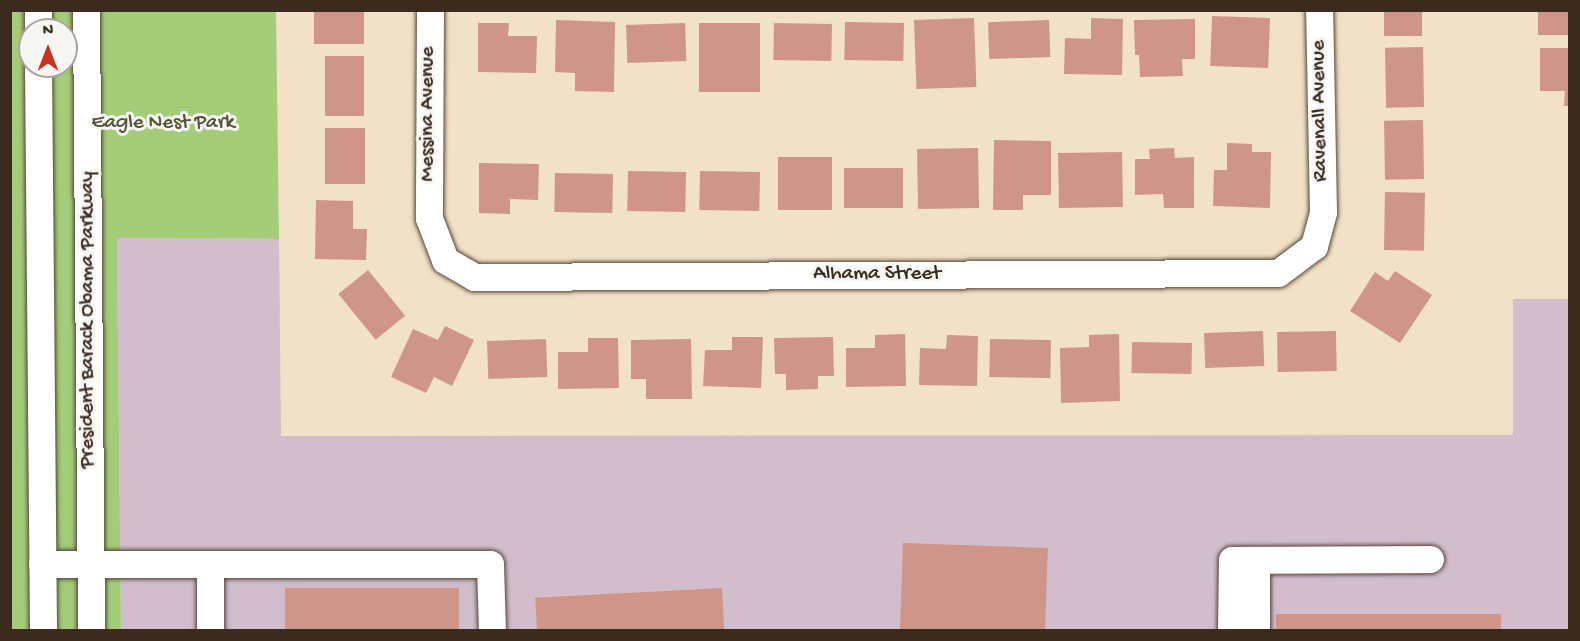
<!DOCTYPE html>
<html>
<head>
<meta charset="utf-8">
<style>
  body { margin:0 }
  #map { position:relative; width:1580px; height:641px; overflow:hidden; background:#f1e1c6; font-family:"Gochi Hand",sans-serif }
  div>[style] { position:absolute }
  .industrial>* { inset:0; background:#d1bdcc }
  .green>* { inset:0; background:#a3cd79 }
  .building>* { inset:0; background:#d09589; transform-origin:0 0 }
  .roads { filter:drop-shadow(0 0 2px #564537) drop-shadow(0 0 2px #564537) }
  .minor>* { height:27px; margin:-13.5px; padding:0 13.5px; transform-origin:13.5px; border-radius:13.5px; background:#fff }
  span { translate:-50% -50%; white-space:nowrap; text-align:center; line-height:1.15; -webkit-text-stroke:6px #f6f6f2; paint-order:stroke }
  .street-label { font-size:21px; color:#3b2a1e }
  .park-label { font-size:21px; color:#555335 }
  .frame { position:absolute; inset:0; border:12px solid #3b2a1e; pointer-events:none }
  .north { position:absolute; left:18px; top:18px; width:60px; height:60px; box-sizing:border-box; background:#f6f6f2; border:2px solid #aba49d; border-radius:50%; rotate:0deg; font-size:16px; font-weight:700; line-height:24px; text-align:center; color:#3b2a1e }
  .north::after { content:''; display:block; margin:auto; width:21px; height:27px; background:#c8321e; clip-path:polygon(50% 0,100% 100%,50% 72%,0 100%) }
</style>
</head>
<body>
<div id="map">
  <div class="industrial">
    <div style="clip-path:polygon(117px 237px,279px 239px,281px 436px,1513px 435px,1513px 299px,1569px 299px,1569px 630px,121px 630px)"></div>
  </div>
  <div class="green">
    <div style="clip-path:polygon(evenodd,10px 11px,276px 11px,279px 239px,117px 238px,121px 630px,11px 630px,10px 11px,30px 30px,66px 30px,66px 66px,30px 66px,30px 30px)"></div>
  </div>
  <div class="building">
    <div style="left:314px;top:10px;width:50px;height:34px"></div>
    <div style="left:1384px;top:10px;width:38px;height:26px"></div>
    <div style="left:1538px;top:10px;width:32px;height:25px"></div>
    <div style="left:1212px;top:16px;width:58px;height:50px;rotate:2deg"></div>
    <div style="left:974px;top:18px;width:69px;height:60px;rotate:88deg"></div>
    <div style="clip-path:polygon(1091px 18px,1123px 19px,1122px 75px,1064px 74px,1065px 38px,1091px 39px)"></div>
    <div style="clip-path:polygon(1195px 19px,1195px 59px,1182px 59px,1183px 76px,1140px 77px,1139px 55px,1135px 55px,1134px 20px)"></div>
    <div style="clip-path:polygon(556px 20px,615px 22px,614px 92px,575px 91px,575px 73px,555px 72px)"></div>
    <div style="left:1049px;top:20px;width:37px;height:61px;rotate:88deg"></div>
    <div style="left:845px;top:22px;width:59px;height:38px;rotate:1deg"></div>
    <div style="clip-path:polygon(478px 23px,509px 23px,508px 36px,537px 36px,536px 73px,478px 72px)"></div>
    <div style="left:685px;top:23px;width:38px;height:59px;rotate:88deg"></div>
    <div style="left:760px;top:23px;width:69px;height:61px;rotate:90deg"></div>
    <div style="left:774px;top:23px;width:58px;height:37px;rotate:1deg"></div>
    <div style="left:1423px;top:47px;width:60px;height:38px;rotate:89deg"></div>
    <div style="clip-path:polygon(1540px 48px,1570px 48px,1570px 106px,1564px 106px,1565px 91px,1540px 91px)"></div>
    <div style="left:325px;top:56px;width:39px;height:60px"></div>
    <div style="left:1423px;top:120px;width:59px;height:39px;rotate:89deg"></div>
    <div style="left:325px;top:128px;width:40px;height:56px"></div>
    <div style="clip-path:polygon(994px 140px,1051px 141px,1051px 195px,1023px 195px,1023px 210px,993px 210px)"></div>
    <div style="clip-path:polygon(1227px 143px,1252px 144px,1252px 152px,1271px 152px,1270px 208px,1213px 206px,1214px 170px,1227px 170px)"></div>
    <div style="left:978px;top:148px;width:60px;height:61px;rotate:89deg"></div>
    <div style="clip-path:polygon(1174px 148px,1175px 158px,1194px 157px,1194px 208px,1164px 208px,1163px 194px,1135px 195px,1135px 159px,1150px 159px,1149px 149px)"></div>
    <div style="left:1122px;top:152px;width:55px;height:64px;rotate:89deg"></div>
    <div style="left:778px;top:157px;width:54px;height:53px"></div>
    <div style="clip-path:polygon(479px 163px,539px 164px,538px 200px,510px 199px,510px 214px,479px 213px)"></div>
    <div style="left:903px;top:168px;width:40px;height:59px;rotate:90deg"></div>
    <div style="left:628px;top:171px;width:58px;height:40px;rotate:1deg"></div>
    <div style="left:700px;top:171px;width:60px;height:39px;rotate:1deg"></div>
    <div style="left:555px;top:173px;width:58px;height:39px;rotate:1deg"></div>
    <div style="left:1385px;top:192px;width:40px;height:58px;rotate:1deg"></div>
    <div style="clip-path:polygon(316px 200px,353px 201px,353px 229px,367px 229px,366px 260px,315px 259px)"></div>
    <div style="left:368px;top:270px;width:59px;height:38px;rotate:51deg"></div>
    <div style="clip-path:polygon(1395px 271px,1432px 295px,1400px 343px,1350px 311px,1375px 272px,1388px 281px)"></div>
    <div style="clip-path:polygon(445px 326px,474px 340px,452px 386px,434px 377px,426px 393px,391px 377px,413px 329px,438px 340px)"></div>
    <div style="left:1263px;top:331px;width:35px;height:59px;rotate:88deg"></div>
    <div style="left:1336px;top:331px;width:40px;height:59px;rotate:89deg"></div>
    <div style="clip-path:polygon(905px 334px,906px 386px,846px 387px,846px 348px,875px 348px,875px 335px)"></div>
    <div style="clip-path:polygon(1119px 334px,1120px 401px,1061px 403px,1060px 348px,1089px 347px,1089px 335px)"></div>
    <div style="clip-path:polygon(947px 335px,978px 336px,977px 386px,919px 385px,920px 348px,946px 349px)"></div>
    <div style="clip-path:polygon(732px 337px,763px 337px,761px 388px,703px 386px,705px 350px,732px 350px)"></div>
    <div style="clip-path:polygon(833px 337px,834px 376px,818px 376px,818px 389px,786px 390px,786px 374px,775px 374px,774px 338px)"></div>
    <div style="clip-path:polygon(588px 338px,618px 338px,619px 388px,558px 389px,558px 352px,588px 352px)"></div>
    <div style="left:546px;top:339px;width:38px;height:59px;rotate:88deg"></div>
    <div style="clip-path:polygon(691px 339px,692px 399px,646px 399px,646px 379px,631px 379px,631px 340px)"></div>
    <div style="left:990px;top:339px;width:61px;height:38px;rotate:1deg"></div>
    <div style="left:1132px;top:342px;width:60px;height:31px;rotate:1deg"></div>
    <div style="left:903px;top:543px;width:145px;height:87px;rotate:2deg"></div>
    <div style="left:285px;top:588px;width:174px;height:42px"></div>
    <div style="left:722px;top:588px;width:42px;height:187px;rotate:87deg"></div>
    <div style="left:1501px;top:614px;width:16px;height:225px;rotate:90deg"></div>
  </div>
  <div class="roads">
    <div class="minor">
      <div style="left:38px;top:10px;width:20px;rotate:90deg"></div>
      <div style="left:86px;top:10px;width:620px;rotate:89.54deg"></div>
      <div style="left:430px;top:10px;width:208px;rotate:90.3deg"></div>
      <div style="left:429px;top:218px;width:45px;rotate:69.1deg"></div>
      <div style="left:445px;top:260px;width:34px;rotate:30deg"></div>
      <div style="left:474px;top:277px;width:804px;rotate:-0.29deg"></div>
      <div style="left:1278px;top:273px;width:45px;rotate:-36.9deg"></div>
      <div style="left:1314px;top:246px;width:35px;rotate:-75deg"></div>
      <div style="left:1323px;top:212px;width:202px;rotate:-91.1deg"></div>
      <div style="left:38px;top:66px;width:564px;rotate:89.49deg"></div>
      <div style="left:1256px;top:560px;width:70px;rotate:90deg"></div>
      <div style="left:42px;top:564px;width:448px"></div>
      <div style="left:490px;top:564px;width:66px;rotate:88.3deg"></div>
      <div style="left:210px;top:564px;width:66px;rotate:90deg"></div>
      <div style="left:1231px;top:630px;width:70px;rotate:-89.2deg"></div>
      <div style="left:1232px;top:560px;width:198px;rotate:-0.3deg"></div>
    </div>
  </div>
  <div class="street-label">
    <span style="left:1321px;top:111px;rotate:-91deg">Ravenall Avenue</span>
    <span style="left:429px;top:114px;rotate:-90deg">Messina Avenue</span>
    <span style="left:877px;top:275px">Alhama Street</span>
    <span style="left:89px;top:320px;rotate:-90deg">President Barack Obama Parkway</span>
  </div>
  <div class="park-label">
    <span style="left:163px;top:124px">Eagle Nest Park</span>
  </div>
  <div class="frame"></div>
  <div class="north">N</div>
</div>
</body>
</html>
